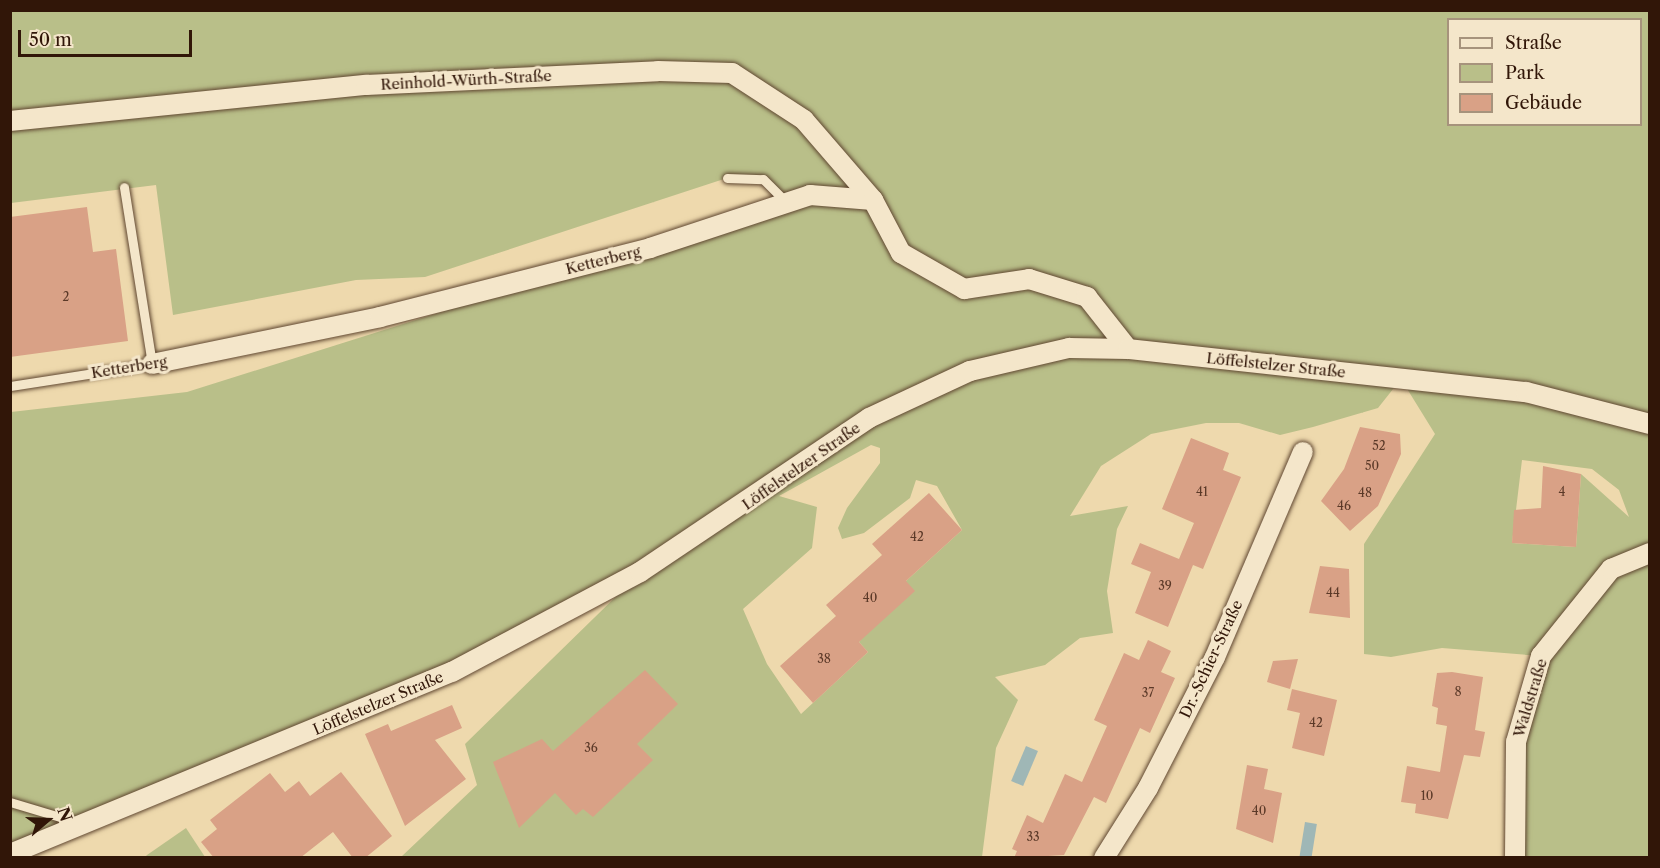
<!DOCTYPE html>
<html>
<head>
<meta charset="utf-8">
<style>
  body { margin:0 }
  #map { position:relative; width:1660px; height:868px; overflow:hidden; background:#eed9ad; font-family:"Libre Caslon Text",serif }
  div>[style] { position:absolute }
  .green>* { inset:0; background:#b9bf89 }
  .water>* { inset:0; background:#9fb7b6; transform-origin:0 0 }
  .building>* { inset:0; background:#d9a186 }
  .roads { filter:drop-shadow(0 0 2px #604731) drop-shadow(0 0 2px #604731) }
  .service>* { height:9px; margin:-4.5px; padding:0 4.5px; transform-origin:4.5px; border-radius:4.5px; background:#f4e6ca }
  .minor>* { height:20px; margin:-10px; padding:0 10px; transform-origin:10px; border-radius:10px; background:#f4e6ca }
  span { translate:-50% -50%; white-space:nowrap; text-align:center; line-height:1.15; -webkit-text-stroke:6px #f4e6ca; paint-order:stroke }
  .number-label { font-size:12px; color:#5b3928 }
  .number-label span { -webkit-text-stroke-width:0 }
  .street-label { font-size:15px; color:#311608 }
  .frame { position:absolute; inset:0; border:12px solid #311608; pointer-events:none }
  .legend { position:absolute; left:1447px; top:18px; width:195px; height:108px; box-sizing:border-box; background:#f4e6ca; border:2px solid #a6937c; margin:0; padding:8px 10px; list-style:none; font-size:18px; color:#311608 }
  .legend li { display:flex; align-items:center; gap:12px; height:30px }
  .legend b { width:30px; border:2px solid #a6937c }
  .north { position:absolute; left:18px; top:790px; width:60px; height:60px; -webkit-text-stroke:4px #f4e6ca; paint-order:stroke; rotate:71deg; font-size:16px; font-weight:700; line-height:24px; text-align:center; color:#311608 }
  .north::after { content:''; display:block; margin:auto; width:21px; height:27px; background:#311608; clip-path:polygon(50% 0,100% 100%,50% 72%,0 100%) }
  .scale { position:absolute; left:18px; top:30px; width:174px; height:27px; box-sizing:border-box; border:3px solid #311608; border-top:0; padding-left:8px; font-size:18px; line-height:21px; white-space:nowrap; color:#311608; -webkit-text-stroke:4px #f4e6ca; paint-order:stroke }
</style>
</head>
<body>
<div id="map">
  <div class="green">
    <div style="clip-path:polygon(evenodd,11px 11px,1649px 11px,1649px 857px,1515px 857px,1516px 742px,1540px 656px,1442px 648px,1391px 657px,1364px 654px,1364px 544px,1435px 434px,1401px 379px,1378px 408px,1313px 427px,1280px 435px,1239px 423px,1206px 423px,1151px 434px,1101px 466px,1070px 516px,1128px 506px,1117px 529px,1107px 591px,1113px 633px,1080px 638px,1045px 665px,995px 677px,1018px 700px,996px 748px,982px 857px,401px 857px,477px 785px,465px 744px,638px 575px,452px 672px,11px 854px,11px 412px,187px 392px,787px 203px,763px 179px,727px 178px,425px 277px,356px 280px,173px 315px,156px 185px,11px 203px,11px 11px,1448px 20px,1640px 20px,1640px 124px,1448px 124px,1448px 20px,11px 11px,871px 445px,880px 448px,880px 463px,847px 508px,838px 528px,842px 539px,864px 533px,910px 498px,916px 480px,937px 486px,962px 530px,906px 581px,859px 642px,868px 652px,801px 714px,767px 664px,743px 609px,812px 548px,817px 507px,779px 496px,871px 445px,11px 11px,1522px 460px,1592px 469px,1619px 490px,1629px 517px,1581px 474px,1576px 547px,1512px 543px,1522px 460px)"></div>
    <div style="clip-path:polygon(186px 828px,205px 857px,145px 857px,147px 855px)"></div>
  </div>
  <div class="water">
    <div style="left:1026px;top:746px;width:13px;height:38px;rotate:23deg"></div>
    <div style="left:1305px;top:822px;width:12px;height:35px;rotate:9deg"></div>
  </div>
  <div class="building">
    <div style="clip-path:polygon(87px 207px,93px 252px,116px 249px,128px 341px,10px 357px,10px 217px)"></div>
    <div style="clip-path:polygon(1360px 427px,1400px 434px,1401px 454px,1378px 506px,1350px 531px,1321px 501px,1344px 469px)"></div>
    <div style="clip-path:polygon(1191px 438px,1229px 453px,1223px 470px,1241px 477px,1203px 569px,1193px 565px,1168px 627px,1135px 613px,1151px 572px,1131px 564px,1140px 543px,1179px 559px,1194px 523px,1162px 509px)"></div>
    <div style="clip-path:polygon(1543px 466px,1581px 474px,1576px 547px,1512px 543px,1514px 510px,1541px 508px)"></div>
    <div style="clip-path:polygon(929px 493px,962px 530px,906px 581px,915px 591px,859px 642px,868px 652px,813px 703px,780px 666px,836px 616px,826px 605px,882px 555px,872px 544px)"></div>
    <div style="clip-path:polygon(1320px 566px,1349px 569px,1350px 618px,1309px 613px)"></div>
    <div style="clip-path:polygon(1148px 640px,1171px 651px,1161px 672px,1175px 678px,1150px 733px,1140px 728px,1106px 803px,1094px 797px,1064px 855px,1014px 858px,1017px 851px,1012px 849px,1027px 815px,1043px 823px,1065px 774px,1082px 782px,1107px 726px,1094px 720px,1124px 653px,1139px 660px)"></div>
    <div style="clip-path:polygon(1298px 659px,1290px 689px,1267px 682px,1273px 661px)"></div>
    <div style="clip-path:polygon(645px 670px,678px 704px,637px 744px,653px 760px,593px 817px,583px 809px,576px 815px,555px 793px,519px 828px,493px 762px,542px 739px,553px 751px)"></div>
    <div style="clip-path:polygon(1452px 672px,1483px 677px,1475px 730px,1485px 732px,1480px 757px,1464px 755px,1448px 819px,1415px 813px,1416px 804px,1401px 802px,1407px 766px,1440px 772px,1447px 726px,1436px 724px,1438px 708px,1432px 706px,1437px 673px)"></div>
    <div style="clip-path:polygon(1292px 689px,1337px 700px,1324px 756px,1292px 748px,1300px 713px,1287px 710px)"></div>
    <div style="clip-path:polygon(452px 705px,462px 728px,435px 740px,466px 779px,405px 826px,365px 734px,388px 724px,391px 731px)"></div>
    <div style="clip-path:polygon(1247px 765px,1268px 769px,1264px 789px,1282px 793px,1273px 843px,1236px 829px)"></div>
    <div style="clip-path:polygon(341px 772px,392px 836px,365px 858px,353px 858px,333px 832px,300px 858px,214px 858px,201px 842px,217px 829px,210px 820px,270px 773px,285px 792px,299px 781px,310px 796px)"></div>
  </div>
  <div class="roads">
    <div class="service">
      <div style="left:727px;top:178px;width:36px;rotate:2deg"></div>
      <div style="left:763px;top:179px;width:34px;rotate:45deg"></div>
      <div style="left:10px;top:386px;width:144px;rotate:-8.8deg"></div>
      <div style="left:152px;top:364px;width:179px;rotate:-99deg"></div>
      <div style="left:10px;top:802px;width:73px;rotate:16.7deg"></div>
    </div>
    <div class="minor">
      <div style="left:10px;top:121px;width:358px;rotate:-5.8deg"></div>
      <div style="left:366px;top:85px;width:292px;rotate:-2.7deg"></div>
      <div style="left:658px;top:71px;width:74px;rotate:1.5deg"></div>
      <div style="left:732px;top:73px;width:86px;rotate:33.1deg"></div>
      <div style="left:804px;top:120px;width:106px;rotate:49.2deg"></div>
      <div style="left:152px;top:364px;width:233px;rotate:-11.6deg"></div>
      <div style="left:380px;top:317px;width:279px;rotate:-14.3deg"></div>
      <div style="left:650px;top:248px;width:169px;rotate:-18.3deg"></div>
      <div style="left:810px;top:195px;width:63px;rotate:4.5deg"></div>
      <div style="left:873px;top:200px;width:60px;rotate:62.2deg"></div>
      <div style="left:901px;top:253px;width:73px;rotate:29.7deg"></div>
      <div style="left:964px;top:289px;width:66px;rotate:-8.7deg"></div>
      <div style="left:1029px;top:279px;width:61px;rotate:17.2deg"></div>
      <div style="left:1087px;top:297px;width:66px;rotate:51.7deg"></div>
      <div style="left:10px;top:854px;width:478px;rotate:-22.4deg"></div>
      <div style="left:452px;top:672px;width:213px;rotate:-28deg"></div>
      <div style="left:640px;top:572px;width:276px;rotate:-33.9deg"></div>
      <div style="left:869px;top:418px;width:111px;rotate:-25deg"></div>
      <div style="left:970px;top:371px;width:102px;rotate:-13.1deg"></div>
      <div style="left:1069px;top:348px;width:59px;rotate:1deg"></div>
      <div style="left:1128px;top:349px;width:400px;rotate:6.2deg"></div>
      <div style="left:1526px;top:392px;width:128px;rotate:14.5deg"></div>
      <div style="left:1104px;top:858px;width:83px;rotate:-57.8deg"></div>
      <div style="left:1148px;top:788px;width:147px;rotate:-62.9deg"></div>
      <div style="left:1215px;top:657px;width:223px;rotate:-66.8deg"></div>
      <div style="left:1515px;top:858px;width:116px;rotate:-89.5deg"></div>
      <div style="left:1516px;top:742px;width:90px;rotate:-73.8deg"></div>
      <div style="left:1541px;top:656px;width:112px;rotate:-51.2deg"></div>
      <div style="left:1611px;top:569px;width:42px;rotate:-22.3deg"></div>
    </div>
  </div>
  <div class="number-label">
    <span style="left:66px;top:297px">2</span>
    <span style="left:1379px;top:446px">52</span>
    <span style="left:1372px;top:466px">50</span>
    <span style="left:1202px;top:492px">41</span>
    <span style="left:1562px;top:492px">4</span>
    <span style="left:1365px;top:493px">48</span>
    <span style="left:1344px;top:506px">46</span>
    <span style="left:917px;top:537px">42</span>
    <span style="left:1165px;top:586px">39</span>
    <span style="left:1333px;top:593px">44</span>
    <span style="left:870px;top:598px">40</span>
    <span style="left:824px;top:659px">38</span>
    <span style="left:1458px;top:692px">8</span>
    <span style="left:1148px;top:693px">37</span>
    <span style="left:1316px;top:723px">42</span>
    <span style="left:591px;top:748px">36</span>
    <span style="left:1427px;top:796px">10</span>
    <span style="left:1259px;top:811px">40</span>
    <span style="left:1033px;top:837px">33</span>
  </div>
  <div class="street-label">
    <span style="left:466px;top:80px;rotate:-3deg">Reinhold-Würth-Straße</span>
    <span style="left:603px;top:260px;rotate:-14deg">Ketterberg</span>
    <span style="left:1276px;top:365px;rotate:6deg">Löffelstelzer Straße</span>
    <span style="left:129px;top:367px;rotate:-9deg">Ketterberg</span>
    <span style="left:801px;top:466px;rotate:-35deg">Löffelstelzer Straße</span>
    <span style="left:1211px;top:659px;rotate:-65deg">Dr.-Schier-Straße</span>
    <span style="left:1530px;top:698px;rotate:-73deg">Waldstraße</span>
    <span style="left:378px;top:703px;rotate:-23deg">Löffelstelzer Straße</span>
  </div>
  <div class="frame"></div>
  <ul class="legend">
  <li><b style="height:8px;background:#f4e6ca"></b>Straße</li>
  <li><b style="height:16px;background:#b9bf89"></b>Park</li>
  <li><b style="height:16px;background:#d9a186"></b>Gebäude</li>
  </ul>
  <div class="north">N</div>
  <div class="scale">50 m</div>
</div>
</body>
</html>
